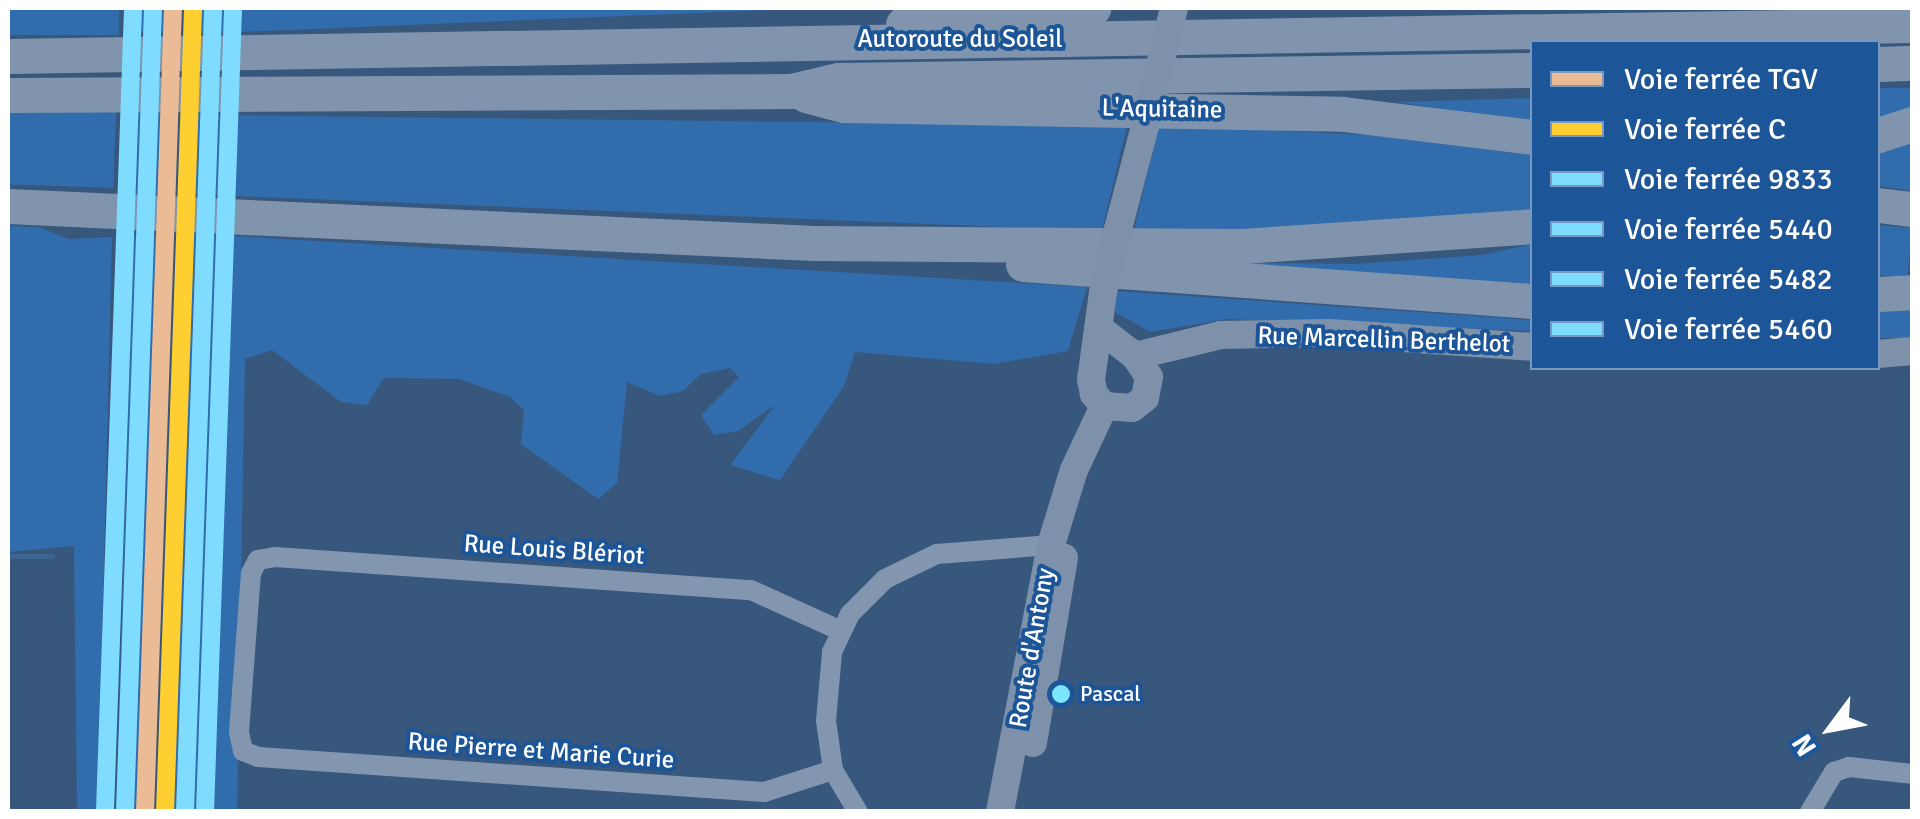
<!DOCTYPE html>
<html>
<head>
<meta charset="utf-8">
<style>
  body { margin:0 }
  #map { position:relative; width:1920px; height:819px; overflow:hidden; background:#38577c; font-family:Signika,sans-serif }
  div>[style] { position:absolute }
  .green>* { inset:0; background:#316cad; transform-origin:0 0 }
  .round { border-radius:50% }
  .stream>* { height:5px; margin:-2.5px; padding:0 2.5px; transform-origin:2.5px; border-radius:2.5px; background:#3e6695 }
  .street>* { height:20px; margin:-10px; padding:0 10px; transform-origin:10px; border-radius:10px; background:#8297af }
  .secondary>* { height:28px; margin:-14px; padding:0 14px; transform-origin:14px; border-radius:14px; background:#7d92aa }
  .highway>* { height:35px; margin:-17.5px; padding:0 17.5px; transform-origin:17.5px; border-radius:17.5px; background:#8095ad }
  .secondary-bridge>* { height:28px; margin:-14px; padding:0 14px; transform-origin:14px; border-radius:14px; background:#7d92aa }
  .rail-1>* { height:18px; margin:-9px; padding:0 9px; transform-origin:9px; border-radius:9px; background:#eabb95 }
  .rail-2>* { height:18px; margin:-9px; padding:0 9px; transform-origin:9px; border-radius:9px; background:#ffce30 }
  .rail-3>* { height:18px; margin:-9px; padding:0 9px; transform-origin:9px; border-radius:9px; background:#80dcff }
  .rail-4>* { height:18px; margin:-9px; padding:0 9px; transform-origin:9px; border-radius:9px; background:#80dcff }
  .rail-5>* { height:18px; margin:-9px; padding:0 9px; transform-origin:9px; border-radius:9px; background:#80dcff }
  .rail-6>* { height:18px; margin:-9px; padding:0 9px; transform-origin:9px; border-radius:9px; background:#80dcff }
  .dots>* { width:28px; height:28px; translate:-50% -50%; box-sizing:border-box; border:5px solid #1c5598; border-radius:50% }
  span { translate:-50% -50%; white-space:nowrap; text-align:center; line-height:1.15; -webkit-text-stroke:8px #1c5598; paint-order:stroke }
  .bus-label { font-size:22px; color:#fff }
  .left { translate:0 -50%; text-align:left }
  .street-label { font-size:25px; color:#fff }
  .frame { position:absolute; inset:0; border:10px solid #fff; pointer-events:none }
  .legend { position:absolute; left:1530px; top:40px; width:350px; height:330px; box-sizing:border-box; background:#1c5598; border:2px solid #7799c1; margin:0; padding:12px 18px; list-style:none; font-size:30px; color:#fff }
  .legend li { display:flex; align-items:center; gap:20px; height:50px }
  .legend b { width:50px; border:2px solid #7799c1 }
  .north { position:absolute; left:1780px; top:679px; width:100px; height:100px; -webkit-text-stroke:8px #1c5598; paint-order:stroke; rotate:238deg; font-size:28px; font-weight:700; line-height:40px; text-align:center; color:#fff }
  .north::after { content:''; display:block; margin:auto; width:35px; height:45px; background:#fff; clip-path:polygon(50% 0,100% 100%,50% 72%,0 100%) }
</style>
</head>
<body>
<div id="map">
  <div class="green">
    <div class="round" style="left:137px;top:6px;width:30px;height:30px"></div>
    <div style="left:8px;top:8px;width:111px;height:27px"></div>
    <div style="clip-path:polygon(192px 8px,816px 8px,192px 34px)"></div>
    <div style="clip-path:polygon(1878px 88px,1912px 88px,1912px 108px,1878px 119px)"></div>
    <div style="clip-path:polygon(1532px 98px,1532px 122px,1396px 102px)"></div>
    <div style="left:116px;top:111px;width:77px;height:108px;rotate:92deg"></div>
    <div style="left:136px;top:112px;width:26px;height:82px"></div>
    <div style="clip-path:polygon(189px 112px,222px 115px,1127px 126px,1102px 231px,186px 194px)"></div>
    <div style="clip-path:polygon(1159px 125px,1371px 135px,1532px 155px,1532px 211px,1333px 231px,1134px 230px)"></div>
    <div style="clip-path:polygon(1912px 140px,1912px 191px,1878px 186px,1878px 151px)"></div>
    <div style="left:1878px;top:225px;width:34px;height:50px;rotate:5deg"></div>
    <div style="clip-path:polygon(8px 226px,38px 227px,69px 239px,112px 237px,98px 811px,77px 811px,74px 546px,8px 552px)"></div>
    <div style="clip-path:polygon(185px 233px,1087px 287px,1068px 351px,994px 364px,855px 352px,844px 386px,780px 480px,730px 465px,775px 405px,738px 431px,714px 435px,701px 415px,739px 377px,730px 368px,701px 374px,683px 391px,660px 396px,627px 382px,617px 483px,598px 499px,521px 444px,524px 410px,510px 397px,459px 379px,384px 378px,367px 405px,341px 402px,272px 350px,245px 359px,237px 811px,165px 812px)"></div>
    <div style="clip-path:polygon(158px 235px,137px 811px,116px 811px,133px 236px)"></div>
    <div style="clip-path:polygon(1532px 244px,1532px 284px,1185px 262px,1355px 264px,1482px 255px)"></div>
    <div style="clip-path:polygon(1117px 291px,1532px 320px,1532px 331px,1228px 319px,1150px 332px,1115px 312px)"></div>
    <div style="left:1912px;top:311px;width:27px;height:34px;rotate:90deg"></div>
  </div>
  <div class="stream">
    <div style="left:8px;top:556px;width:44px"></div>
  </div>
  <div class="street">
    <div style="left:833px;top:770px;width:72px;rotate:162.3deg"></div>
    <div style="left:764px;top:792px;width:507px;rotate:-176.04deg"></div>
    <div style="left:258px;top:757px;width:16px;rotate:-158deg"></div>
    <div style="left:243px;top:751px;width:19px;rotate:-102deg"></div>
    <div style="left:239px;top:732px;width:159px;rotate:-85.7deg"></div>
    <div style="left:251px;top:573px;width:15px;rotate:-62deg"></div>
    <div style="left:258px;top:560px;width:17px;rotate:-10deg"></div>
    <div style="left:275px;top:557px;width:477px;rotate:4deg"></div>
    <div style="left:751px;top:590px;width:97px;rotate:24.4deg"></div>
    <div style="left:858px;top:812px;width:49px;rotate:-120.8deg"></div>
    <div style="left:833px;top:770px;width:49px;rotate:-98.1deg"></div>
    <div style="left:826px;top:721px;width:69px;rotate:-85deg"></div>
    <div style="left:832px;top:652px;width:42px;rotate:-64.7deg"></div>
    <div style="left:850px;top:614px;width:49px;rotate:-45deg"></div>
    <div style="left:885px;top:579px;width:58px;rotate:-25.7deg"></div>
    <div style="left:937px;top:554px;width:114px;rotate:-4.5deg"></div>
    <div style="left:1810px;top:812px;width:47px;rotate:-59deg"></div>
    <div style="left:1834px;top:772px;width:16px;rotate:-18deg"></div>
    <div style="left:1849px;top:767px;width:63px;rotate:6.3deg"></div>
  </div>
  <div class="secondary">
    <div style="left:1118px;top:229px;width:106px;rotate:-75.3deg"></div>
    <div style="left:1100px;top:329px;width:44px;rotate:37.6deg"></div>
    <div style="left:1135px;top:356px;width:25px;rotate:56deg"></div>
    <div style="left:1149px;top:377px;width:21px;rotate:101deg"></div>
    <div style="left:1145px;top:398px;width:16px;rotate:142deg"></div>
    <div style="left:1132px;top:408px;width:28px;rotate:-176deg"></div>
    <div style="left:1104px;top:406px;width:16px;rotate:-130deg"></div>
    <div style="left:1094px;top:394px;width:14px;rotate:-102deg"></div>
    <div style="left:1091px;top:380px;width:89px;rotate:-82.2deg"></div>
    <div style="left:1878px;top:354px;width:34px;rotate:-5deg"></div>
    <div style="left:1135px;top:356px;width:89px;rotate:-13.7deg"></div>
    <div style="left:1221px;top:335px;width:108px;rotate:-1.1deg"></div>
    <div style="left:1329px;top:333px;width:203px;rotate:3.9deg"></div>
    <div style="left:1033px;top:743px;width:188px;rotate:-80.5deg"></div>
    <div style="left:1000px;top:812px;width:272px;rotate:-79.2deg"></div>
    <div style="left:1051px;top:545px;width:78px;rotate:-73deg"></div>
    <div style="left:1074px;top:470px;width:71px;rotate:-64.9deg"></div>
  </div>
  <div class="highway">
    <div style="left:903px;top:24px;width:191px;rotate:-4.8deg"></div>
    <div style="left:8px;top:56px;width:1904px;rotate:-0.93deg"></div>
    <div style="left:1878px;top:64px;width:34px;rotate:-2deg"></div>
    <div style="left:8px;top:95px;width:783px;rotate:-0.29deg"></div>
    <div style="left:791px;top:91px;width:48px;rotate:-13.2deg"></div>
    <div style="left:838px;top:80px;width:694px;rotate:-0.83deg"></div>
    <div style="left:806px;top:95px;width:39px;rotate:15deg"></div>
    <div style="left:844px;top:105px;width:499px;rotate:1deg"></div>
    <div style="left:1343px;top:114px;width:190px;rotate:6.9deg"></div>
    <div style="left:1878px;top:135px;width:36px;rotate:-18deg"></div>
    <div style="left:1878px;top:205px;width:34px;rotate:7deg"></div>
    <div style="left:8px;top:206px;width:807px;rotate:2.63deg"></div>
    <div style="left:814px;top:243px;width:428px;rotate:0.4deg"></div>
    <div style="left:1242px;top:246px;width:291px;rotate:-3.9deg"></div>
    <div style="left:1023px;top:264px;width:510px;rotate:4.16deg"></div>
    <div style="left:1878px;top:294px;width:34px;rotate:-3deg"></div>
  </div>
  <div class="secondary-bridge">
    <div style="left:1145px;top:126px;width:122px;rotate:-76.2deg"></div>
    <div style="left:1103px;top:292px;width:65px;rotate:-76.6deg"></div>
  </div>
  <div class="rail-1">
    <div style="left:145px;top:812px;width:804px;rotate:-88.01deg"></div>
  </div>
  <div class="rail-2">
    <div style="left:165px;top:812px;width:803px;rotate:-88deg"></div>
  </div>
  <div class="rail-3">
    <div style="left:125px;top:811px;width:803px;rotate:-88deg"></div>
  </div>
  <div class="rail-4">
    <div style="left:185px;top:812px;width:803px;rotate:-88deg"></div>
  </div>
  <div class="rail-5">
    <div style="left:105px;top:811px;width:803px;rotate:-88deg"></div>
  </div>
  <div class="rail-6">
    <div style="left:205px;top:812px;width:802px;rotate:-88deg"></div>
  </div>
  <div class="dots">
    <div style="left:1061px;top:694px;background:#7ae5fd"></div>
  </div>
  <div class="bus-label">
    <span class="left" style="left:1080px;top:694px">Pascal</span>
  </div>
  <div class="street-label">
    <span style="left:960px;top:39px">Autoroute du Soleil</span>
    <span style="left:1162px;top:109px;rotate:1deg">L'Aquitaine</span>
    <span style="left:1384px;top:340px;rotate:2deg">Rue Marcellin Berthelot</span>
    <span style="left:554px;top:550px;rotate:4deg">Rue Louis Blériot</span>
    <span style="left:1032px;top:648px;rotate:-80deg">Route d'Antony</span>
    <span style="left:541px;top:751px;rotate:4deg">Rue Pierre et Marie Curie</span>
  </div>
  <div class="frame"></div>
  <ul class="legend">
  <li><b style="height:12px;background:#eabb95"></b>Voie ferrée TGV</li>
  <li><b style="height:12px;background:#ffce30"></b>Voie ferrée C</li>
  <li><b style="height:12px;background:#80dcff"></b>Voie ferrée 9833</li>
  <li><b style="height:12px;background:#80dcff"></b>Voie ferrée 5440</li>
  <li><b style="height:12px;background:#80dcff"></b>Voie ferrée 5482</li>
  <li><b style="height:12px;background:#80dcff"></b>Voie ferrée 5460</li>
  </ul>
  <div class="north">N</div>
</div>
</body>
</html>
